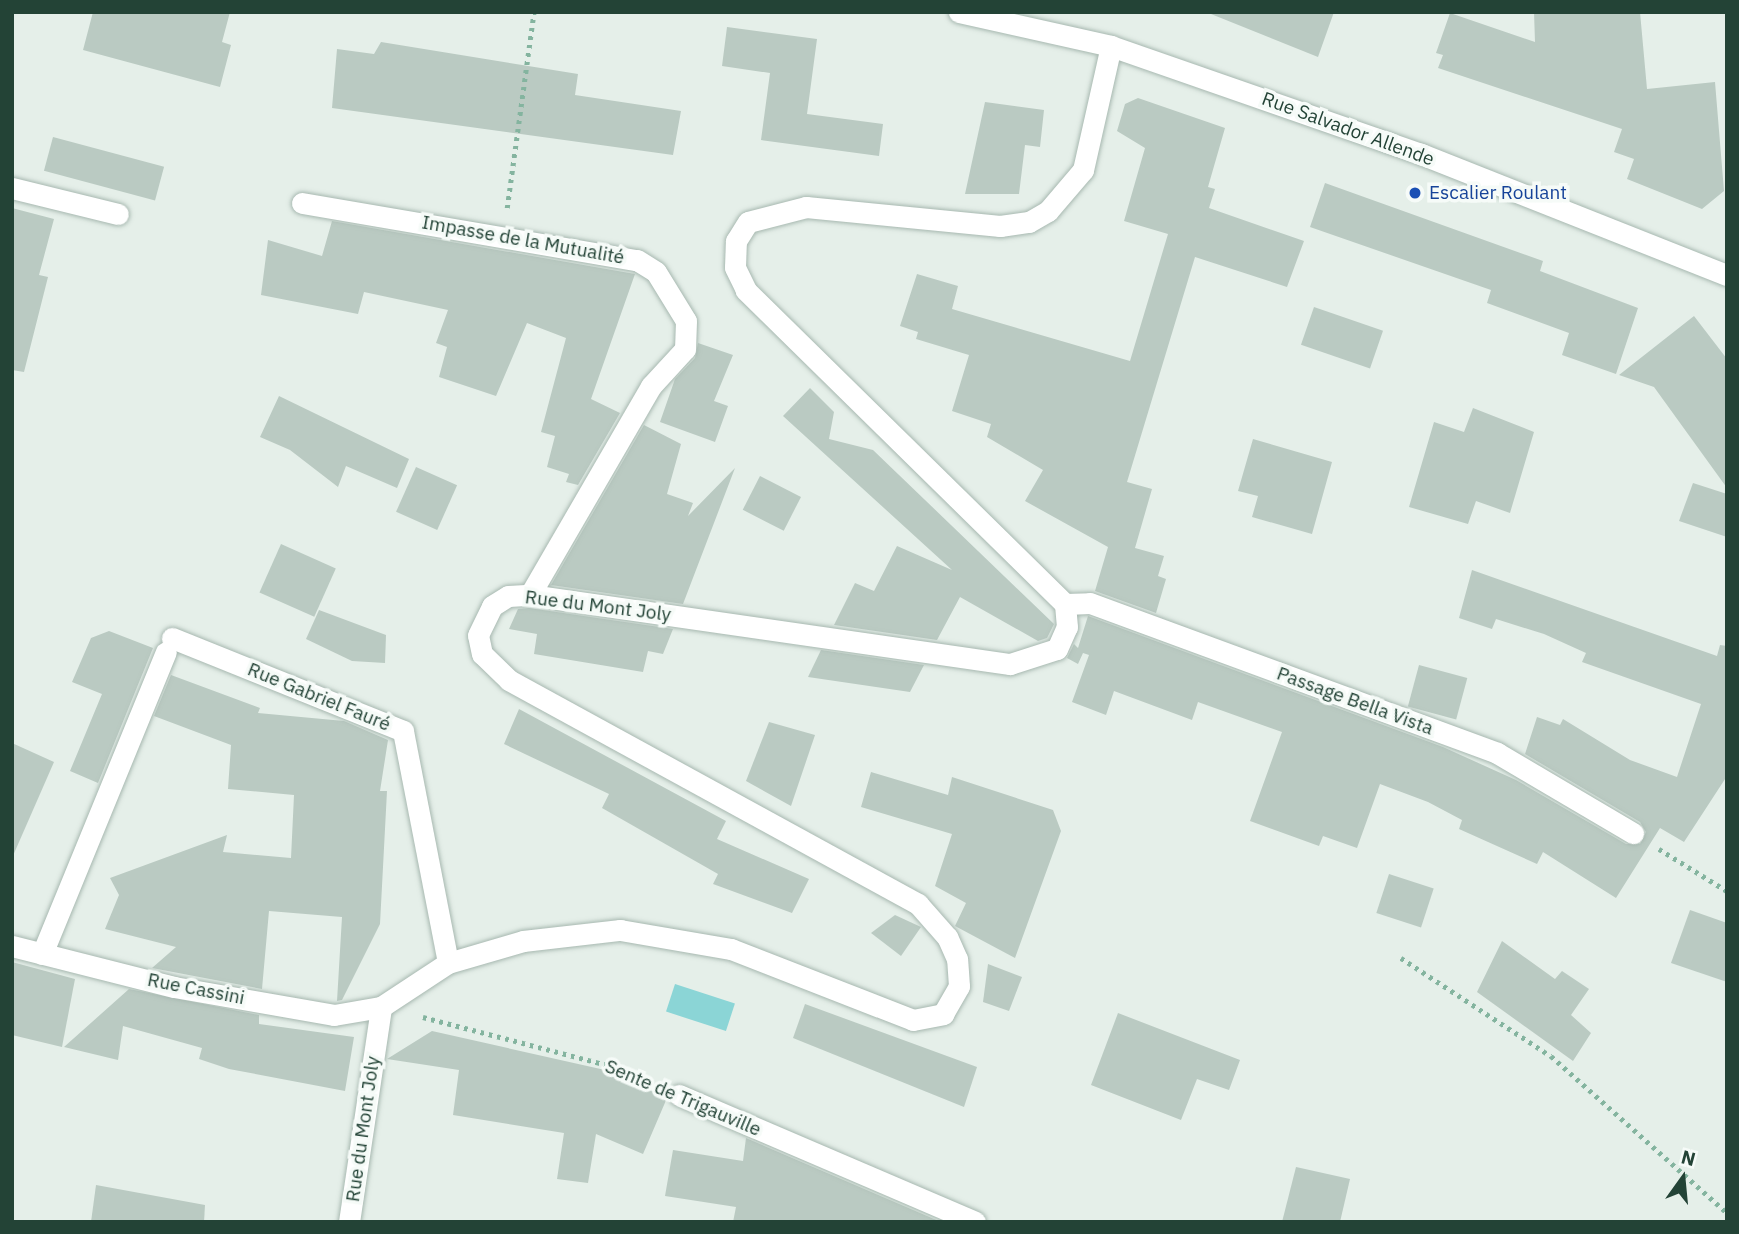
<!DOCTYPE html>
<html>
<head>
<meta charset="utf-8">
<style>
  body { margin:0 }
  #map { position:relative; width:1739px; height:1234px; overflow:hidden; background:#e5efe9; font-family:"IBM Plex Sans",sans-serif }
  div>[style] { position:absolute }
  .water>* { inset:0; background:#8bd5d6; transform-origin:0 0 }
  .building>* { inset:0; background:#bacac2; transform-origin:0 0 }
  .path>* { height:4.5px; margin-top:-2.25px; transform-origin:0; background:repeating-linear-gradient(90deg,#84b49f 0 3.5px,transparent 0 8.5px) }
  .roads { filter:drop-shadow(0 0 2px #a7b8b0) drop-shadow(0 0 2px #a7b8b0) }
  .minor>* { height:21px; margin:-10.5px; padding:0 10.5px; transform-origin:10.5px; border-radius:10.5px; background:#fff }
  .dots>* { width:19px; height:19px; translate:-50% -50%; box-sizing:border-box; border:4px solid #f6fbf8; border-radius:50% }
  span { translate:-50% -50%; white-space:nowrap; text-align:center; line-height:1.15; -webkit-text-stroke:7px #f6fbf8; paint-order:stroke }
  .street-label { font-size:19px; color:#234336 }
  .transit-label { font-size:19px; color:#164399 }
  .left { translate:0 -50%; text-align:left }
  .frame { position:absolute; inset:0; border:14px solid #234336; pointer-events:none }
  .north { position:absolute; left:1648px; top:1143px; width:70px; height:70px; -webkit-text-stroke:5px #f6fbf8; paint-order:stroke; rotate:15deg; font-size:19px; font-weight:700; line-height:28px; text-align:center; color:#234336 }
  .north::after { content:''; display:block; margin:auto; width:24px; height:32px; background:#234336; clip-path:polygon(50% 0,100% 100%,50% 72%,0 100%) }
</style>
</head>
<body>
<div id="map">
  <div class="water">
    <div style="left:675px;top:984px;width:63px;height:29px;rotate:18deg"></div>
  </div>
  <div class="building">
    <div style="clip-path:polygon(93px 12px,230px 12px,222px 42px,231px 45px,220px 87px,83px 50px)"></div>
    <div style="clip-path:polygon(1206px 12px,1334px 12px,1318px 57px)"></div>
    <div style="clip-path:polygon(1534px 12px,1640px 12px,1647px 89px,1715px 82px,1724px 191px,1702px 209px,1627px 179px,1634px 159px,1614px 152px,1622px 129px,1438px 68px,1443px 55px,1436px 53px,1450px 13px,1535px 42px)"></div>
    <div style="clip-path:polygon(727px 27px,817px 39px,807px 114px,883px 124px,879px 156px,761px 140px,770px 73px,722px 66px)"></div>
    <div style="clip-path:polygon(381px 42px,578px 74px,575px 95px,681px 111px,673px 155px,332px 108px,337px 49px,374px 54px)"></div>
    <div style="clip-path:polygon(1138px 98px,1225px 128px,1208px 187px,1215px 189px,1209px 208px,1304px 241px,1287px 287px,1195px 257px,1127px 482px,1152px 489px,1135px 548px,1164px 556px,1158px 576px,1166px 579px,1156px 613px,1095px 591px,1108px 547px,1025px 501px,1043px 470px,987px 437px,991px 424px,952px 411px,969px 355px,916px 339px,918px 332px,900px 326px,917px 274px,958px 286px,952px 309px,1130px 361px,1168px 234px,1124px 221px,1145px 148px,1117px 131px,1125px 104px)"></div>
    <div style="clip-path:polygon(985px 102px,1044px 110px,1040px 147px,1025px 145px,1019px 194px,965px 194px)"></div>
    <div style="left:53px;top:137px;width:115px;height:35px;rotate:15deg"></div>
    <div style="clip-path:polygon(1325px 183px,1543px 261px,1540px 271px,1638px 308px,1616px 374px,1562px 355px,1569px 333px,1487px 303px,1491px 290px,1310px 227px)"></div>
    <div style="clip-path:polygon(12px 208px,54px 219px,39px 275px,48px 277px,24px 372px,12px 370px)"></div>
    <div style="clip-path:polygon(332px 221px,635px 274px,591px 399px,620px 413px,578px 485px,566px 482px,569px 474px,547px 467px,555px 436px,541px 432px,566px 338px,527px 323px,496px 396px,439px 377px,447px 347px,436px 343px,448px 310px,364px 292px,358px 314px,261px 295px,268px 240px,322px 256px)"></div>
    <div style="left:1314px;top:307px;width:73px;height:40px;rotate:19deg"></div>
    <div style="clip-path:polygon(1694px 316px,1727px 359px,1727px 488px,1654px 387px,1619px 375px)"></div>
    <div style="clip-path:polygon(698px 343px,733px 355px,714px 401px,728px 406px,715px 442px,660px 422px,675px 379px,695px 358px)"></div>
    <div style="clip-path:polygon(810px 388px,834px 412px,829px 439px,873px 450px,1054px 624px,1047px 638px,1038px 641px,960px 597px,937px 640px,834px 625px,855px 583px,874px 591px,897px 546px,952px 570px,783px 416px)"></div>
    <div style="clip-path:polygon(279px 396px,409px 459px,397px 488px,346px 466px,338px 487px,290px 450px,260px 437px)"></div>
    <div style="clip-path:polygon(1473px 408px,1534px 432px,1510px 513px,1476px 501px,1468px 524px,1409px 507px,1434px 422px,1464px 432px)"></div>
    <div style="clip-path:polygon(644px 425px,681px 444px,667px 494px,693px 503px,688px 516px,735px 468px,683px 604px,551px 585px)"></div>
    <div style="clip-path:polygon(1253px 439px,1332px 462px,1312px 534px,1252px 517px,1258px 496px,1238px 491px)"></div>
    <div style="left:416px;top:467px;width:45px;height:49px;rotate:24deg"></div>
    <div style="left:760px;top:476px;width:46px;height:38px;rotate:27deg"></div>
    <div style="clip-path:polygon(1693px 483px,1727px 494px,1727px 537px,1679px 521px)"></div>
    <div style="left:281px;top:544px;width:60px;height:53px;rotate:24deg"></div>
    <div style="clip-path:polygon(1472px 570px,1717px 656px,1720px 645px,1727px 646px,1727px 776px,1684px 842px,1660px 828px,1616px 898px,1543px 852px,1537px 864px,1459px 829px,1462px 820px,1428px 802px,1380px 784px,1357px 848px,1323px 836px,1319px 846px,1250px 821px,1282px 732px,1198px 702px,1192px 720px,1114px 691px,1106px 715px,1072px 702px,1089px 655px,1083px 653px,1078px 664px,1067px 658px,1074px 644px,1078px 648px,1088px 616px,1443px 747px,1516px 780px,1626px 844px,1640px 844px,1646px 832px,1640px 822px,1525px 754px,1537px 717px,1560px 725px,1563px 719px,1630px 760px,1677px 777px,1701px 704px,1582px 662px,1586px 653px,1544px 634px,1496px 619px,1492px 629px,1459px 618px)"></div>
    <div style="clip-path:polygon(529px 608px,673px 629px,663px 654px,648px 651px,643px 672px,534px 654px,537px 634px,509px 629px,518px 609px)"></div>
    <div style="clip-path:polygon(319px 610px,386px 635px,385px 663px,352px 661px,306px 639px)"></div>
    <div style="clip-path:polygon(109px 631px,153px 648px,98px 783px,70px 771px,102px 694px,72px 682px,91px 638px)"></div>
    <div style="clip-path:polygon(821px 650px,924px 665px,910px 692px,808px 677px)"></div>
    <div style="left:1419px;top:665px;width:50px;height:43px;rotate:15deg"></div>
    <div style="clip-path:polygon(171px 675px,260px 708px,258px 713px,344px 721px,388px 740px,380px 791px,387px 791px,380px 924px,342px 1000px,337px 1001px,342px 917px,269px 911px,262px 989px,152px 968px,176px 947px,105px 929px,119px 895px,110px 878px,227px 835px,223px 852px,291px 858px,294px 795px,228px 789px,231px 745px,154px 716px)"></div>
    <div style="clip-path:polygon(519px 709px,726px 821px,717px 839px,809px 879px,792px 913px,713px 884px,718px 874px,602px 808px,609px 794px,504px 744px)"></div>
    <div style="clip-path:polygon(769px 722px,815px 735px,791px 806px,746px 781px)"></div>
    <div style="clip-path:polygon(12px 743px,54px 762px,12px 858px)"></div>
    <div style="clip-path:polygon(871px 772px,948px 795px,952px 777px,1053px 810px,1061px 831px,1015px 958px,955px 926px,966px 903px,935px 886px,952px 834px,861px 807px)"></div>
    <div style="left:1389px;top:874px;width:47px;height:41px;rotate:18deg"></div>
    <div style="clip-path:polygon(1690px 910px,1727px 923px,1727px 982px,1671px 963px)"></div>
    <div style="clip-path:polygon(895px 915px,921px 927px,901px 956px,871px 933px)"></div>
    <div style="clip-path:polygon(1502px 941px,1555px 979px,1562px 971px,1589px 989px,1571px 1015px,1591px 1033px,1573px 1061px,1477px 992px)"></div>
    <div style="clip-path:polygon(12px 962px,75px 979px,62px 1047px,12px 1035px)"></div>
    <div style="clip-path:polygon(988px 964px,1022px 977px,1009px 1011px,983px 1002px)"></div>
    <div style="clip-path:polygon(129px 989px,259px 1015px,259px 1024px,354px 1037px,345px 1091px,229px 1069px,199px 1059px,202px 1048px,123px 1026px,118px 1060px,64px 1047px)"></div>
    <div style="clip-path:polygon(805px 1004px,977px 1067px,964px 1107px,793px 1038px)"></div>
    <div style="clip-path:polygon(1118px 1013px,1240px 1060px,1229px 1090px,1197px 1079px,1181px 1120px,1091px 1085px)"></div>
    <div style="clip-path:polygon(432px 1031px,605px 1070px,667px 1098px,643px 1154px,596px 1134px,588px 1183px,557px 1179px,564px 1133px,453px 1115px,459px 1070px,387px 1059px)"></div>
    <div style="clip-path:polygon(746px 1138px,941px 1222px,733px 1222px,736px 1207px,665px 1196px,673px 1150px,743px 1161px)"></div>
    <div style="clip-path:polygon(1296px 1167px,1350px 1179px,1340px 1222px,1282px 1222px)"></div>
    <div style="clip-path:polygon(96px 1185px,205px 1205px,204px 1222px,91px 1222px)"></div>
  </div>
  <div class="path">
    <div style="left:507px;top:208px;width:198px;rotate:-82.2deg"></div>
    <div style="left:1659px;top:849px;width:80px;rotate:31.7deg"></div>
    <div style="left:1401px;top:958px;width:179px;rotate:33.2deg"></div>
    <div style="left:1551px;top:1056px;width:236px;rotate:41.7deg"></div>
    <div style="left:423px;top:1017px;width:190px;rotate:14.6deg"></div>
    <div style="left:607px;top:1065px;width:49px;rotate:22.9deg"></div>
  </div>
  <div class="roads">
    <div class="minor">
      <div style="left:959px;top:12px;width:156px;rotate:12.6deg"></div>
      <div style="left:1111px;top:46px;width:328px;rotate:19.2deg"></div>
      <div style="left:1421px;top:154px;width:329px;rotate:21.6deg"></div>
      <div style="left:12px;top:188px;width:109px;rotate:13.8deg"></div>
      <div style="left:302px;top:203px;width:340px;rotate:9.7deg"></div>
      <div style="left:637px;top:260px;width:22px;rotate:32deg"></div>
      <div style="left:656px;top:272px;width:57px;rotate:58.5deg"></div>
      <div style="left:686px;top:321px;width:28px;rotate:92deg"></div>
      <div style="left:685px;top:349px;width:50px;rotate:132.6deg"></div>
      <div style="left:651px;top:386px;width:241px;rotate:120.1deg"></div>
      <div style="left:1065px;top:604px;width:25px;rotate:-2deg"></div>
      <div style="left:1090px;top:603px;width:434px;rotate:20.2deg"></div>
      <div style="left:1497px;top:753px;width:158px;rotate:30.5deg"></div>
      <div style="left:172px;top:638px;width:249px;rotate:21.9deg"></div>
      <div style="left:403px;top:731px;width:236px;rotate:79deg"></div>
      <div style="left:12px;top:946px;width:167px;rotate:14.2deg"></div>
      <div style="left:174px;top:987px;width:162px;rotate:9.9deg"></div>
      <div style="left:334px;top:1015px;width:48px;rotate:-9.7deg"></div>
      <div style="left:42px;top:954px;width:326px;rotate:-67.7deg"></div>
      <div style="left:679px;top:1095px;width:322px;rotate:23.2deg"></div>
      <div style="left:349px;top:1222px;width:217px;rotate:-81.5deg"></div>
      <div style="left:381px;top:1007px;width:80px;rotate:-33.3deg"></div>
      <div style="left:448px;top:963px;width:78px;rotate:-16.3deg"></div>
      <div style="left:523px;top:941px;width:98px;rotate:-6.5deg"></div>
      <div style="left:620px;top:930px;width:113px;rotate:9.7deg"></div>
      <div style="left:731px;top:949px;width:195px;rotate:21.3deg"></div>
      <div style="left:913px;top:1020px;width:31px;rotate:-11deg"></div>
      <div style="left:943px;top:1014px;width:32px;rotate:-60deg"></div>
      <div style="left:959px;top:986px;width:27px;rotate:-94deg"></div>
      <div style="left:957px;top:959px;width:24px;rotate:-114deg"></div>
      <div style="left:947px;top:937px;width:44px;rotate:-131.3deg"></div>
      <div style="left:918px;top:904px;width:466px;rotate:-151.3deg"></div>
      <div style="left:509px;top:680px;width:37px;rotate:-136deg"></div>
      <div style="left:482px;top:654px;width:19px;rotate:-102deg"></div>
      <div style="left:478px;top:635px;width:32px;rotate:-64deg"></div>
      <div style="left:492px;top:606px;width:19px;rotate:-32deg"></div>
      <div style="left:508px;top:596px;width:22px;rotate:-3deg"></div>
      <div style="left:530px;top:595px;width:485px;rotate:8.2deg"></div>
      <div style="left:1010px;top:664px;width:49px;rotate:-17.7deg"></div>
      <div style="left:1057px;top:649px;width:24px;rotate:-66deg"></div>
      <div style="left:1067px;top:627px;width:23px;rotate:-95deg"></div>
      <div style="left:1065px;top:604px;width:448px;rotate:-135.5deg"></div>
      <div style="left:746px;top:290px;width:25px;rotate:-116deg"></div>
      <div style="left:735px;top:267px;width:26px;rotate:-88deg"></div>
      <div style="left:736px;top:241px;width:22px;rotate:-58deg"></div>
      <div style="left:748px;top:222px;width:60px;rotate:-14.5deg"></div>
      <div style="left:806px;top:207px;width:195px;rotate:5.6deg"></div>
      <div style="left:1000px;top:226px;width:29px;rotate:-8deg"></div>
      <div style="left:1029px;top:222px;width:22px;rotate:-30deg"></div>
      <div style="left:1048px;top:211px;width:54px;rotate:-49.5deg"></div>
      <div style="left:1083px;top:170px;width:127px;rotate:-77.3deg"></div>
    </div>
  </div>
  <div class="dots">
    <div style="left:1415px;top:193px;background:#1a4fb4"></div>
  </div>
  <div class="street-label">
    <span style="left:1348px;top:129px;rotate:20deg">Rue Salvador Allende</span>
    <span style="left:523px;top:240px;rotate:10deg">Impasse de la Mutualité</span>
    <span style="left:598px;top:606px;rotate:7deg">Rue du Mont Joly</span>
    <span style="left:319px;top:697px;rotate:22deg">Rue Gabriel Fauré</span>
    <span style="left:1355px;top:701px;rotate:20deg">Passage Bella Vista</span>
    <span style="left:196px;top:989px;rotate:11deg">Rue Cassini</span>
    <span style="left:683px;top:1098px;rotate:23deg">Sente de Trigauville</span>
    <span style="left:363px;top:1129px;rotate:-82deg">Rue du Mont Joly</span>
  </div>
  <div class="transit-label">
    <span class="left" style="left:1429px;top:193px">Escalier Roulant</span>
  </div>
  <div class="frame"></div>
  <div class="north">N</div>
</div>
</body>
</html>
